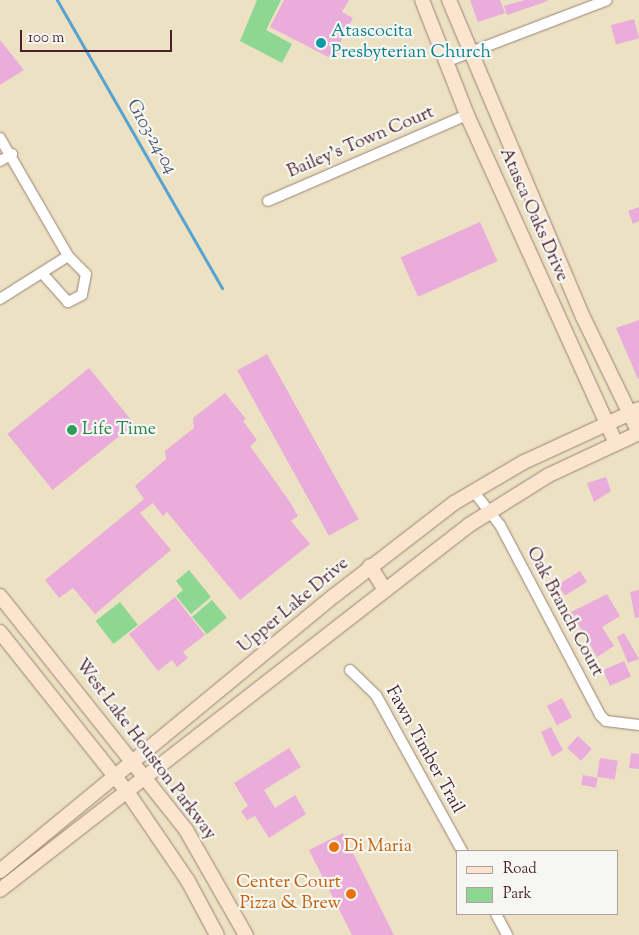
<!DOCTYPE html>
<html>
<head>
<meta charset="utf-8">
<style>
  body { margin:0 }
  #map { position:relative; width:639px; height:935px; overflow:hidden; background:#ece2c3; font-family:"Sorts Mill Goudy",serif }
  div>[style] { position:absolute }
  .green>* { inset:0; background:#8ed793; transform-origin:0 0 }
  .stream>* { height:3px; margin:-1.5px; padding:0 1.5px; transform-origin:1.5px; border-radius:1.5px; background:#56a3cf }
  .building>* { inset:0; background:#eaacda; transform-origin:0 0 }
  .roads { filter:drop-shadow(0 0 1px #9b8077) drop-shadow(0 0 1px #9b8077) }
  .street>* { height:10px; margin:-5px; padding:0 5px; transform-origin:5px; border-radius:5px; background:#fff }
  .secondary>* { height:14px; margin:-7px; padding:0 7px; transform-origin:7px; border-radius:7px; background:#fbe5cf }
  .dots>* { width:14px; height:14px; translate:-50% -50%; box-sizing:border-box; border:2px solid #f6f6f2; border-radius:50% }
  span { translate:-50% -50%; white-space:nowrap; text-align:center; line-height:1.15; -webkit-text-stroke:4.5px #f6f6f2; paint-order:stroke }
  .culture-label { font-size:18px; color:#0d838f }
  .left { translate:0 -50%; text-align:left }
  .street-label { font-size:18px; color:#4a1f2b }
  .leisure-label { font-size:18px; color:#27864d }
  .food-label { font-size:18px; color:#c56008 }
  .right { translate:-100% -50%; text-align:right }
  .water-label { font-size:19px; color:#4f546d; font-style:italic }
  .legend { position:absolute; left:456px; top:850px; width:162px; height:65px; box-sizing:border-box; background:#f6f6f2; border:1px solid #b1a0a2; margin:0; padding:6px 9px; list-style:none; font-size:15px; color:#4a1f2b }
  .legend li { display:flex; align-items:center; gap:10px; height:25px }
  .legend b { width:25px; border:1px solid #b1a0a2 }
  .scale { position:absolute; left:20px; top:30px; width:152px; height:22px; box-sizing:border-box; border:2px solid #4a1f2b; border-top:0; padding-left:6px; font-size:15px; line-height:18px; white-space:nowrap; color:#4a1f2b; -webkit-text-stroke:4px #f6f6f2; paint-order:stroke }
</style>
</head>
<body>
<div id="map">
  <div class="green">
    <div style="clip-path:polygon(257px 0,281px 0,266px 30px,292px 44px,282px 63px,240px 41px)"></div>
    <div style="clip-path:polygon(189px 570px,211px 597px,191px 614px,176px 596px,183px 590px,176px 581px)"></div>
    <div style="left:212px;top:600px;width:23px;height:26px;rotate:50deg"></div>
    <div style="left:120px;top:602px;width:29px;height:31px;rotate:52deg"></div>
  </div>
  <div class="stream">
    <div style="left:57px;top:0;width:332px;rotate:60.2deg"></div>
  </div>
  <div class="building">
    <div style="clip-path:polygon(284px 0,349px 0,342px 12px,353px 18px,332px 59px,270px 27px)"></div>
    <div style="clip-path:polygon(470px 0,500px 0,505px 13px,478px 22px)"></div>
    <div style="clip-path:polygon(525px 0,548px 0,548px 1px,507px 15px,504px 6px)"></div>
    <div style="left:634px;top:19px;width:20px;height:24px;rotate:75deg"></div>
    <div style="clip-path:polygon(0 40px,24px 70px,0 85px)"></div>
    <div style="clip-path:polygon(639px 207px,639px 221px,633px 224px,628px 211px)"></div>
    <div style="left:480px;top:222px;width:43px;height:87px;rotate:66deg"></div>
    <div style="clip-path:polygon(639px 320px,639px 379px,638px 379px,616px 328px)"></div>
    <div style="left:267px;top:354px;width:189px;height:34px;rotate:61deg"></div>
    <div style="left:89px;top:368px;width:72px;height:105px;rotate:51deg"></div>
    <div style="clip-path:polygon(225px 393px,246px 419px,243px 421px,257px 440px,250px 446px,290px 502px,298px 516px,291px 521px,310px 544px,240px 600px,167px 512px,163px 516px,153px 503px,140px 513px,171px 550px,95px 614px,73px 588px,59px 598px,45px 580px,144px 499px,135px 486px,166px 459px,165px 451px,194px 428px,193px 418px)"></div>
    <div style="clip-path:polygon(606px 477px,611px 491px,594px 502px,587px 483px)"></div>
    <div style="left:580px;top:571px;width:13px;height:26px;rotate:58deg"></div>
    <div style="clip-path:polygon(639px 590px,639px 617px,635px 618px,630px 592px)"></div>
    <div style="clip-path:polygon(607px 594px,620px 616px,602px 627px,614px 646px,597px 657px,571px 612px)"></div>
    <div style="clip-path:polygon(175px 597px,205px 635px,183px 652px,188px 658px,177px 667px,172px 660px,158px 671px,129px 634px)"></div>
    <div style="clip-path:polygon(624px 633px,639px 659px,628px 663px,617px 637px)"></div>
    <div style="left:624px;top:661px;width:17px;height:23px;rotate:66deg"></div>
    <div style="left:562px;top:698px;width:22px;height:17px;rotate:63deg"></div>
    <div style="clip-path:polygon(551px 727px,563px 750px,552px 757px,541px 732px)"></div>
    <div style="left:578px;top:736px;width:19px;height:16px;rotate:43deg"></div>
    <div style="clip-path:polygon(289px 748px,301px 767px,264px 790px,275px 808px,295px 795px,306px 814px,269px 838px,255px 816px,247px 820px,241px 811px,248px 806px,234px 783px)"></div>
    <div style="clip-path:polygon(631px 753px,639px 754px,639px 769px,629px 768px)"></div>
    <div style="left:600px;top:758px;width:18px;height:19px;rotate:9deg"></div>
    <div style="left:583px;top:775px;width:15px;height:10px;rotate:11deg"></div>
    <div style="clip-path:polygon(343px 833px,394px 935px,352px 935px,309px 850px)"></div>
  </div>
  <div class="roads">
    <div class="street">
      <div style="left:445px;top:62px;width:173px;rotate:-20.9deg"></div>
      <div style="left:0;top:138px;width:136px;rotate:60deg"></div>
      <div style="left:68px;top:256px;width:25px;rotate:45deg"></div>
      <div style="left:86px;top:274px;width:21px;rotate:101deg"></div>
      <div style="left:82px;top:295px;width:16px;rotate:153deg"></div>
      <div style="left:68px;top:302px;width:39px;rotate:-132deg"></div>
      <div style="left:0;top:161px;width:14px;rotate:-30deg"></div>
      <div style="left:268px;top:201px;width:217px;rotate:-23.4deg"></div>
      <div style="left:0;top:299px;width:80px;rotate:-32.3deg"></div>
      <div style="left:474px;top:492px;width:42px;rotate:51.8deg"></div>
      <div style="left:500px;top:525px;width:215px;rotate:62.2deg"></div>
      <div style="left:600px;top:715px;width:8px;rotate:45deg"></div>
      <div style="left:606px;top:721px;width:33px;rotate:7deg"></div>
      <div style="left:350px;top:670px;width:36px;rotate:44deg"></div>
      <div style="left:376px;top:695px;width:178px;rotate:61.1deg"></div>
      <div style="left:496px;top:914px;width:24px;rotate:62deg"></div>
    </div>
    <div class="secondary">
      <div style="left:422px;top:0;width:123px;rotate:68.6deg"></div>
      <div style="left:467px;top:115px;width:360px;rotate:65.6deg"></div>
      <div style="left:449px;top:0;width:344px;rotate:67.1deg"></div>
      <div style="left:583px;top:317px;width:129px;rotate:64.2deg"></div>
      <div style="left:370px;top:566px;width:28px;rotate:58deg"></div>
      <div style="left:0;top:596px;width:299px;rotate:51.5deg"></div>
      <div style="left:186px;top:830px;width:121px;rotate:60.3deg"></div>
      <div style="left:0;top:632px;width:206px;rotate:51.5deg"></div>
      <div style="left:128px;top:793px;width:107px;rotate:55.7deg"></div>
      <div style="left:188px;top:881px;width:61px;rotate:61.8deg"></div>
      <div style="left:0;top:871px;width:434px;rotate:-39.5deg"></div>
      <div style="left:335px;top:595px;width:150px;rotate:-37.7deg"></div>
      <div style="left:454px;top:503px;width:81px;rotate:-30.4deg"></div>
      <div style="left:524px;top:462px;width:127px;rotate:-24.7deg"></div>
      <div style="left:0;top:890px;width:594px;rotate:-37.89deg"></div>
      <div style="left:469px;top:525px;width:94px;rotate:-32deg"></div>
      <div style="left:549px;top:475px;width:99px;rotate:-25deg"></div>
    </div>
  </div>
  <div class="dots">
    <div style="left:321px;top:43px;background:#0f9aa8"></div>
    <div style="left:72px;top:430px;background:#2e9e5b"></div>
    <div style="left:334px;top:847px;background:#e8710a"></div>
    <div style="left:351px;top:894px;background:#e8710a"></div>
  </div>
  <div class="culture-label">
    <span class="left" style="left:331px;top:43px">Atascocita<br>Presbyterian Church</span>
  </div>
  <div class="street-label">
    <span style="left:361px;top:143px;rotate:-23deg">Bailey's Town Court</span>
    <span style="left:533px;top:215px;rotate:66deg">Atasca Oaks Drive</span>
    <span style="left:294px;top:606px;rotate:-40deg">Upper Lake Drive</span>
    <span style="left:564px;top:612px;rotate:62deg">Oak Branch Court</span>
    <span style="left:145px;top:750px;rotate:53deg">West Lake Houston Parkway</span>
    <span style="left:424px;top:750px;rotate:61deg">Fawn Timber Trail</span>
  </div>
  <div class="leisure-label">
    <span class="left" style="left:82px;top:430px">Life Time</span>
  </div>
  <div class="food-label">
    <span class="left" style="left:344px;top:847px">Di Maria</span>
    <span class="right" style="left:341px;top:894px">Center Court<br>Pizza &amp; Brew</span>
  </div>
  <div class="water-label">
    <span style="left:151px;top:137px;rotate:60deg">G103-24-04</span>
  </div>
  <ul class="legend">
  <li><b style="height:6px;background:#fbe5cf"></b>Road</li>
  <li><b style="height:14px;background:#8ed793"></b>Park</li>
  </ul>
  <div class="scale">100 m</div>
</div>
</body>
</html>
